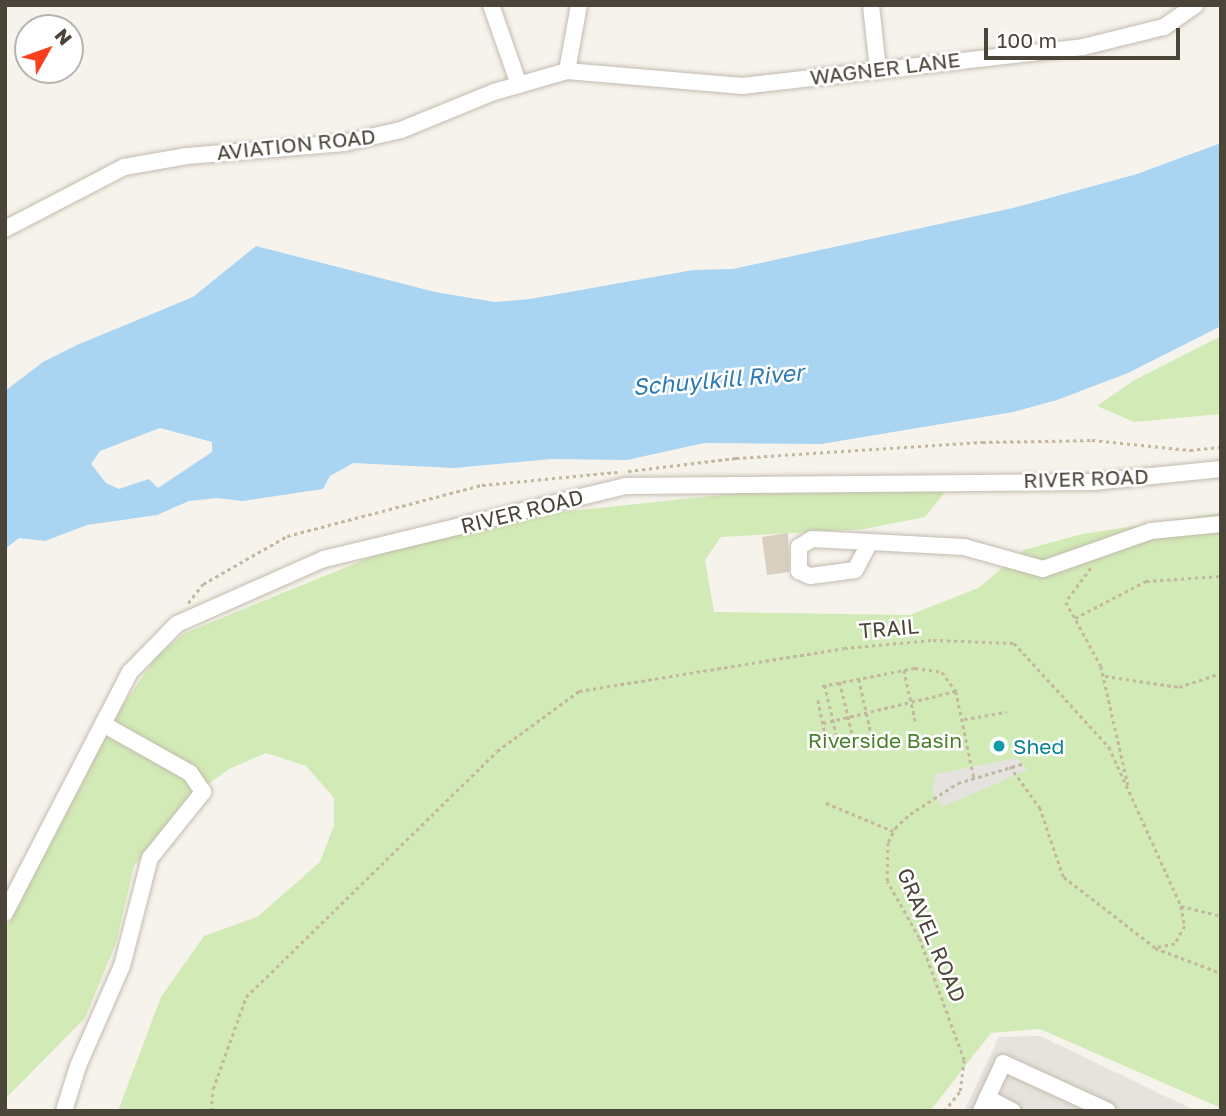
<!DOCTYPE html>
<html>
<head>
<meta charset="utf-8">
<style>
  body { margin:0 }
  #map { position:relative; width:1226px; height:1116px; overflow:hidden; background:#f6f3ec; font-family:"Golos Text",sans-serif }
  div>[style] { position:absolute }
  .industrial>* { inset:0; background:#e6e2dd }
  .green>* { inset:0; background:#d2eab5 }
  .parking>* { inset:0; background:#e5e3e0 }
  .water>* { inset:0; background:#a9d4f2 }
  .building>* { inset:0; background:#d8cfc1 }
  .path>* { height:2.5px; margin-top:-1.25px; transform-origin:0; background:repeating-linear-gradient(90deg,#c4b79f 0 3.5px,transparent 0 7px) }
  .roads { filter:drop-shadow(0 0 2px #c2bbae) drop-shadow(0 0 2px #c2bbae) }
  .minor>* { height:16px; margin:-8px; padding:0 8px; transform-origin:8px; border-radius:8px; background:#fff }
  .dots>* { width:19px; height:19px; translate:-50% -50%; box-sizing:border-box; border:4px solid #fff; border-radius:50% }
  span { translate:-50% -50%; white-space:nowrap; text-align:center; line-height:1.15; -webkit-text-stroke:5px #fff; paint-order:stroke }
  .street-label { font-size:21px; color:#4b4439 }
  .park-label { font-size:21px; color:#4a7f2a }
  .culture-label { font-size:21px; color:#0d838f }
  .left { translate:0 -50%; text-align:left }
  .water-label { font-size:23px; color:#2e7ab2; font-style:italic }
  .frame { position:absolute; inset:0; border:7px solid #4b4439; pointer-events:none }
  .north { position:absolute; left:14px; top:14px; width:70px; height:70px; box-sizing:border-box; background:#fff; border:2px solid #b7b4b0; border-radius:50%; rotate:50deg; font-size:19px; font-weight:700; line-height:28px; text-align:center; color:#4b4439 }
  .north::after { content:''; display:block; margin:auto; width:24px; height:32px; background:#fc3f1d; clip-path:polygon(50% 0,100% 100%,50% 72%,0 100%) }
  .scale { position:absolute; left:984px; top:28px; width:196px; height:32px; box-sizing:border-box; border:4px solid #4b4439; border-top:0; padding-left:9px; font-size:21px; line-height:24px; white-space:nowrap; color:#4b4439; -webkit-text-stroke:5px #fff; paint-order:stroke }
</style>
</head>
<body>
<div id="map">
  <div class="industrial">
    <div style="clip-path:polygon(1040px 1036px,1196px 1111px,964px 1111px,999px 1037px)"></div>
  </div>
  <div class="green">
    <div style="clip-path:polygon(1221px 336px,1221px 414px,1134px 422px,1097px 406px,1133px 381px)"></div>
    <div style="clip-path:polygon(947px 490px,925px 517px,864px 529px,721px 537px,705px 560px,714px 612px,910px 615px,978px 588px,1024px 550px,1082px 534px,1221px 513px,1221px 1108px,1040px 1029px,991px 1033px,930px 1111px,118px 1111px,161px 997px,204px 936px,257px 917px,320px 862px,334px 825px,334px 798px,306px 766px,266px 753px,229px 769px,192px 796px,134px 866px,116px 943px,85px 1018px,5px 1099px,5px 930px,81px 785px,94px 747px,157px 656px,185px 633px,415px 539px,524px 516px,758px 491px)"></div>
  </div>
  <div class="parking">
    <div style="clip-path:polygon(1017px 758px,1027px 770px,942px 807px,932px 790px,936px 774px)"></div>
  </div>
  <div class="water">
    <div style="clip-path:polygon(evenodd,1221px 143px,1221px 326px,1128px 373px,1057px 400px,1013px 412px,821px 444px,704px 443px,627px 460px,552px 459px,454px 468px,353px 463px,330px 476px,323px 489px,242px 501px,217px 498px,189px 501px,157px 515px,87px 525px,45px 541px,19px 538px,5px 549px,5px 391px,43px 362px,77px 345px,193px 297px,256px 246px,435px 292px,495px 302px,530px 299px,693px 270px,733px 269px,1013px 208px,1137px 174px,1221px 143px,160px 428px,212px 442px,212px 452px,158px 488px,149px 479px,119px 489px,106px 483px,91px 464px,100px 451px,160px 428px)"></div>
  </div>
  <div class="building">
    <div style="clip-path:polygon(788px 533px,789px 572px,767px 575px,762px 537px)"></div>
  </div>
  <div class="path">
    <div style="left:628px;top:471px;width:109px;rotate:-6.9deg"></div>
    <div style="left:736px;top:458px;width:247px;rotate:-3.7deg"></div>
    <div style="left:982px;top:442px;width:110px;rotate:-1deg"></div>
    <div style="left:1092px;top:440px;width:99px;rotate:5.8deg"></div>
    <div style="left:1190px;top:450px;width:31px;rotate:-6deg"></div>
    <div style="left:1091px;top:568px;width:42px;rotate:126.3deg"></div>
    <div style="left:1066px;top:602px;width:73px;rotate:61.3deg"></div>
    <div style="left:1101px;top:666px;width:122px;rotate:77.2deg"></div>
    <div style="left:188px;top:603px;width:24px;rotate:-52deg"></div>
    <div style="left:203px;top:584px;width:97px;rotate:-29.7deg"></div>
    <div style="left:287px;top:536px;width:202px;rotate:-14.7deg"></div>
    <div style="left:482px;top:485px;width:136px;rotate:-5.5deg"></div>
    <div style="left:1075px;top:618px;width:80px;rotate:-27.5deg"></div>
    <div style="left:1146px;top:581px;width:75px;rotate:-3.8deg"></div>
    <div style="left:904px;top:670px;width:55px;rotate:77.5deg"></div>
    <div style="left:1105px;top:676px;width:75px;rotate:8.5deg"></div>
    <div style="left:1179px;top:687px;width:44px;rotate:-18.4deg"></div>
    <div style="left:859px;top:679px;width:70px;rotate:77.6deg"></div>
    <div style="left:840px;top:682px;width:61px;rotate:76.7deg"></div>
    <div style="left:825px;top:685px;width:63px;rotate:77.1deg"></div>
    <div style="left:822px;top:686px;width:95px;rotate:-11deg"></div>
    <div style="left:915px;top:668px;width:27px;rotate:8deg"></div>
    <div style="left:942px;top:672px;width:24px;rotate:54deg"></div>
    <div style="left:956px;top:691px;width:89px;rotate:78.3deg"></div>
    <div style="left:818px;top:700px;width:49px;rotate:78.2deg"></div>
    <div style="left:964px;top:719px;width:43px;rotate:-9.5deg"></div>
    <div style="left:823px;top:723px;width:137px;rotate:-13.5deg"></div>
    <div style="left:826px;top:803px;width:73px;rotate:22.7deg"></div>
    <div style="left:1181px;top:906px;width:41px;rotate:14deg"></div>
    <div style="left:1155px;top:948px;width:71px;rotate:20.7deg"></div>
    <div style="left:1219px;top:1035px;width:2px;rotate:27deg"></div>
    <div style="left:211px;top:1111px;width:22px;rotate:-85deg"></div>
    <div style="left:213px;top:1089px;width:98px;rotate:-70.3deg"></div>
    <div style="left:246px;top:997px;width:351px;rotate:-44.4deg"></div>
    <div style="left:497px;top:751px;width:102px;rotate:-36.2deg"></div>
    <div style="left:579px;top:691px;width:268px;rotate:-9.2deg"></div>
    <div style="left:844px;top:648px;width:89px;rotate:-5.1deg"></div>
    <div style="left:933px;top:640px;width:81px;rotate:2.1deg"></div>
    <div style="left:1014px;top:643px;width:141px;rotate:47.6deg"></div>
    <div style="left:1109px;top:747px;width:175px;rotate:65.6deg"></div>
    <div style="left:1181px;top:906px;width:20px;rotate:79deg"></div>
    <div style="left:1185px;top:926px;width:21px;rotate:119deg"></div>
    <div style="left:1175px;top:944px;width:20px;rotate:169deg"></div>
    <div style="left:1155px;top:948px;width:116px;rotate:-142.3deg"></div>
    <div style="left:1063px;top:877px;width:72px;rotate:-108.7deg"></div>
    <div style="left:1040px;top:809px;width:52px;rotate:-125.5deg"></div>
    <div style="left:944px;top:1111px;width:26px;rotate:-51deg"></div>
    <div style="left:960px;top:1091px;width:31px;rotate:-83deg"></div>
    <div style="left:964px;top:1060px;width:130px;rotate:-110.2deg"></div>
    <div style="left:919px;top:938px;width:65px;rotate:-119.3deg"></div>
    <div style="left:887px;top:881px;width:39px;rotate:-89deg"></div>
    <div style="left:888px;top:842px;width:16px;rotate:-63deg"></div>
    <div style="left:895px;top:828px;width:21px;rotate:-43deg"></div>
    <div style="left:910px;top:814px;width:57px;rotate:-32.9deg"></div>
    <div style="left:958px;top:783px;width:70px;rotate:-16.6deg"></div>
  </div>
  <div class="roads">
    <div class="minor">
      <div style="left:491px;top:5px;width:85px;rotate:70.7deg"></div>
      <div style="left:871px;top:5px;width:64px;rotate:83.8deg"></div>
      <div style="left:567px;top:71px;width:67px;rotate:-79.7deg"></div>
      <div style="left:5px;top:229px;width:134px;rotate:-27.5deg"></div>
      <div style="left:124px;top:167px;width:64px;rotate:-9.9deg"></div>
      <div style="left:187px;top:156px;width:158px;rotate:-4.7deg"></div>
      <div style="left:344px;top:143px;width:58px;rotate:-12.8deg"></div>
      <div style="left:401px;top:130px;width:100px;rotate:-22.2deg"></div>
      <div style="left:494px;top:92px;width:76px;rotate:-16deg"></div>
      <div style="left:567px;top:71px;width:176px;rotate:4.9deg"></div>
      <div style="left:742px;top:86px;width:343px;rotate:-6.5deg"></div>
      <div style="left:1083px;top:47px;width:83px;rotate:-13.9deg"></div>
      <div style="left:1164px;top:27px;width:38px;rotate:-35deg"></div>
      <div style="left:870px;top:542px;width:32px;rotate:118deg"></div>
      <div style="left:855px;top:570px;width:45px;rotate:172.4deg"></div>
      <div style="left:810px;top:576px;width:12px;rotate:-156deg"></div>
      <div style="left:799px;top:571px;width:24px;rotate:-90deg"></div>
      <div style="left:799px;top:547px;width:15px;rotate:-32deg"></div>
      <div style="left:812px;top:539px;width:58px;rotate:3deg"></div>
      <div style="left:870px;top:542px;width:94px;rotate:3deg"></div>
      <div style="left:964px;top:547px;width:82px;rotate:15.6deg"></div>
      <div style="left:1043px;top:569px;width:114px;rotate:-19.4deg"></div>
      <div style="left:1151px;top:531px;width:70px;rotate:-5.7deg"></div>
      <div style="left:5px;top:913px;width:271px;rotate:-62.6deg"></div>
      <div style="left:130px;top:672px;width:67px;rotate:-45.6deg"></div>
      <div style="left:177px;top:624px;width:161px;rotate:-23.9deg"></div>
      <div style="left:324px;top:559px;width:310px;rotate:-13.6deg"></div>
      <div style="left:625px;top:486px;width:468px;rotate:-0.5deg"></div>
      <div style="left:1093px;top:482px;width:129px;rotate:-5.8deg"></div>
      <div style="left:987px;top:1098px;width:38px;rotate:-65deg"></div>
      <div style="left:1003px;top:1063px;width:115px;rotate:24.6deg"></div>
      <div style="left:64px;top:1111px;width:47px;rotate:-72.7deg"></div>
      <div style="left:78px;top:1066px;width:109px;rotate:-66.3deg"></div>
      <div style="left:122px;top:966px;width:112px;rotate:-75.5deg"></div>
      <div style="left:150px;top:858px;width:85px;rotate:-51.2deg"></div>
      <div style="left:203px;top:792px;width:23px;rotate:-124deg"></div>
      <div style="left:190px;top:773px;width:100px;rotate:-150.6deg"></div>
      <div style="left:981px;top:1111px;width:14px;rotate:-65deg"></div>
      <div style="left:987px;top:1098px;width:29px;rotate:27deg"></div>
    </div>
  </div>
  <div class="dots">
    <div style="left:999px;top:746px;background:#0f9aa8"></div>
  </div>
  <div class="street-label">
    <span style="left:885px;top:68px;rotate:-7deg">WAGNER LANE</span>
    <span style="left:296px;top:144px;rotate:-6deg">AVIATION ROAD</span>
    <span style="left:1086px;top:478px;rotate:-2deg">RIVER ROAD</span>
    <span style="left:522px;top:511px;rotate:-14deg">RIVER ROAD</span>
    <span style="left:889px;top:628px;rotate:-5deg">TRAIL</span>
    <span style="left:932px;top:935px;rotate:67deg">GRAVEL ROAD</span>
  </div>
  <div class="park-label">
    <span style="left:885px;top:740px">Riverside Basin</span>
  </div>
  <div class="culture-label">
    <span class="left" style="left:1013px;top:746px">Shed</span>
  </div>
  <div class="water-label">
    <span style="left:718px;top:379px;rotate:-5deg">Schuylkill River</span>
  </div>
  <div class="frame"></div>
  <div class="north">N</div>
  <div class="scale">100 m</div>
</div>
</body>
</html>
